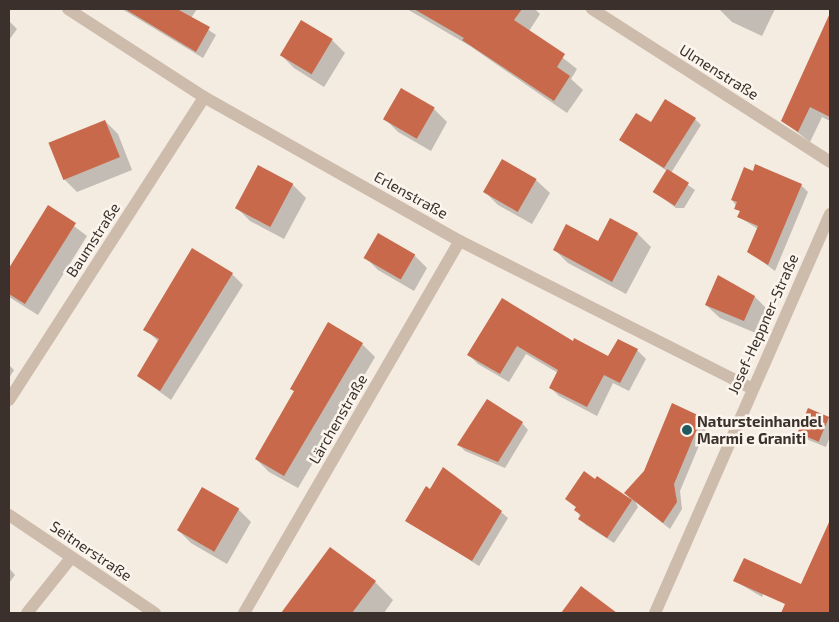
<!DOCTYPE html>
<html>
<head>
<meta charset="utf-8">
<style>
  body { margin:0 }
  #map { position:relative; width:839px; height:622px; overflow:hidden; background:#f4ebe1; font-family:"Exo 2",sans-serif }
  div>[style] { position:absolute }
  .shadow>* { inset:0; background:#0003 }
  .building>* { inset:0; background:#c8694b; transform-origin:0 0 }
  .minor>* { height:12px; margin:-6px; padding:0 6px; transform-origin:6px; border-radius:6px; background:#cdbbac }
  .dots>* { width:14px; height:14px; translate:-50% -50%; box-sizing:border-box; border:2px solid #fbf5ee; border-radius:50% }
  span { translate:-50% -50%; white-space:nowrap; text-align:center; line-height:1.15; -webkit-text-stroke:5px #fbf5ee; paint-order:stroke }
  .street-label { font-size:15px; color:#3b302b }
  .poi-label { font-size:15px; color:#3b302b; font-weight:700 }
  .left { translate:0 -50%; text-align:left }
  .frame { position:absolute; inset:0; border:10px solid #3b302b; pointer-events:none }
</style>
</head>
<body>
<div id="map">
  <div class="shadow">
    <div style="clip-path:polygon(122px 9px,197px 9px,191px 18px,216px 35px,203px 58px)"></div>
    <div style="clip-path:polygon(407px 9px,465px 9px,479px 17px,485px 9px,535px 9px,540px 14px,529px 31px,577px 69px,571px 79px,583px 90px,567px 113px,470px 46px)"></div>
    <div style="clip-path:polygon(719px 9px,775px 9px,762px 36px,732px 22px)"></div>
    <div style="clip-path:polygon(9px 21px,17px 29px,9px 40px)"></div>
    <div style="clip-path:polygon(826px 24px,830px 25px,830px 121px,822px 117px,810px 142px,783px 121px)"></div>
    <div style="clip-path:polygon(332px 40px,345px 53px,324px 87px,294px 68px,281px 55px)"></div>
    <div style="clip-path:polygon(434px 109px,447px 122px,431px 151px,398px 132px,385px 119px)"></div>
    <div style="clip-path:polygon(695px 119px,701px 125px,671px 173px,695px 190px,684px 208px,676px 208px,655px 192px,667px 171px,621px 140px)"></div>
    <div style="clip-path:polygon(105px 121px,118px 134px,132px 170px,77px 192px,64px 179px)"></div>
    <div style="clip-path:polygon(756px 166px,802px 186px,808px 192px,775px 271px,748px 251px,758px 229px,739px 217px,741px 213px,732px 200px)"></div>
    <div style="clip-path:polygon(258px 167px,293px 185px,306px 198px,284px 239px,250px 221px,237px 208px)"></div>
    <div style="clip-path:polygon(536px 180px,550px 193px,532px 224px,498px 205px,485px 192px)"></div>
    <div style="clip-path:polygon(49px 207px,87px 236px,38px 315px,9px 297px,9px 271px)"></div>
    <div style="clip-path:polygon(611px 219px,638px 234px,651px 247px,626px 294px,568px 263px,555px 250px,598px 243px)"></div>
    <div style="clip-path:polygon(414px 255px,427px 268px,414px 291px,378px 270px,365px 257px)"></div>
    <div style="clip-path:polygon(232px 274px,243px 285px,171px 400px,138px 376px,159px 342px,145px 329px)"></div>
    <div style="clip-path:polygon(755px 297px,768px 310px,758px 334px,720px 318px,706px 305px)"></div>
    <div style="clip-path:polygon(502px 300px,574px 343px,609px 358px,637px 350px,646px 359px,629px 391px,613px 383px,597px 416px,559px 396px,550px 387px,558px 373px,526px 354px,509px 382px,478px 364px,469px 355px)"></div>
    <div style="clip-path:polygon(362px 344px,375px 357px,298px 488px,269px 472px,256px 459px)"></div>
    <div style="clip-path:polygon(9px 365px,14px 370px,9px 378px)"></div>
    <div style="clip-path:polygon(673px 405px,702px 418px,708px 424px,680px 491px,682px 509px,670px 529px,635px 501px,638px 507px,614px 543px,586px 525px,580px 518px,577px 508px,566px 499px,631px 501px,626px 493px,645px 471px)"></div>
    <div style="clip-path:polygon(809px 410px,830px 420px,830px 436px,826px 447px,806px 439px,799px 433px)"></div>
    <div style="clip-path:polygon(522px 423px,528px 430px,505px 468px,465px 451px,459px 445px)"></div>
    <div style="clip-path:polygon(238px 509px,251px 522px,227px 564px,191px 543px,178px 530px)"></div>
    <div style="clip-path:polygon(501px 512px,508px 518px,479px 566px,407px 520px)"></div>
    <div style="clip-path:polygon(830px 523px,830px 613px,783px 613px,796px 583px,801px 585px)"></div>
    <div style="clip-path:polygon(9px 568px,15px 575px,9px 583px)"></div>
    <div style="clip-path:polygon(771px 575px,762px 597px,735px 581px)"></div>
    <div style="clip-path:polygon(375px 582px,393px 600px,384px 613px,294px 613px,287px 607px)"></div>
    <div style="clip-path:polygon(581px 587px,610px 609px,614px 613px,562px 613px)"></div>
  </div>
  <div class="building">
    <div style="clip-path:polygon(125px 9px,177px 9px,210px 27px,196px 52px)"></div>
    <div style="clip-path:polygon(414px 9px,522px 9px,514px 20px,565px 54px,557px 67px,570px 76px,554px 101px,462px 40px,464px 38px)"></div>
    <div style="clip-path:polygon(830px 13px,830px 117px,810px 107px,798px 132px,781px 121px)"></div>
    <div style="left:301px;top:20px;width:37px;height:41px;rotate:31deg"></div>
    <div style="left:401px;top:88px;width:39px;height:36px;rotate:30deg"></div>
    <div style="clip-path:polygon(665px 99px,696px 118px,664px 168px,619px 140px,636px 113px,651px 122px)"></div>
    <div style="left:105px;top:120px;width:40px;height:61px;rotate:68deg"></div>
    <div style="left:502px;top:159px;width:40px;height:38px;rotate:30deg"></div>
    <div style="clip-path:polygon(755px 164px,802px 184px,768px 265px,747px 252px,758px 226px,737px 217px,740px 211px,734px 209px,737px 202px,731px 200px,744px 167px,753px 171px)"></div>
    <div style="left:258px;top:165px;width:40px;height:49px;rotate:28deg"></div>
    <div style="left:667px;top:169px;width:26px;height:27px;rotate:32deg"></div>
    <div style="clip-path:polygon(48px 205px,76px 223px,25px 304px,9px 294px,9px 268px)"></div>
    <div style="clip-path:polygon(610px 218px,638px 233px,612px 282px,553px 250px,566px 224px,598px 241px)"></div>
    <div style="left:378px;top:233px;width:43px;height:29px;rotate:30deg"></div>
    <div style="clip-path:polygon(192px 248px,233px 273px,160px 391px,137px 376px,159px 339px,143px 330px)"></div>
    <div style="clip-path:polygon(718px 275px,755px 296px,744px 321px,705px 305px)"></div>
    <div style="clip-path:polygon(502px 298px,573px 341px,574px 338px,608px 356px,618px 339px,638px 349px,620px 383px,604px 375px,587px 407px,549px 388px,558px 370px,517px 346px,500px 374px,467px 355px)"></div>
    <div style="clip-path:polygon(328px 322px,363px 343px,284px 476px,255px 459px,294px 391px,290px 389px)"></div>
    <div style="clip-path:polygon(487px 399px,523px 422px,498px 462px,457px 445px)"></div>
    <div style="clip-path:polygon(672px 403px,702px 417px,674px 484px,677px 502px,663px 523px,624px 493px,644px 471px)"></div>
    <div style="left:808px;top:408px;width:23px;height:27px;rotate:23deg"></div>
    <div style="clip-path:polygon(443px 467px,502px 511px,472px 561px,405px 521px,426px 486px,430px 489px)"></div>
    <div style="clip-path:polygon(584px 471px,595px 479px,597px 476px,632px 500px,607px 538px,578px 519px,581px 515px,574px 510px,576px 507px,565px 499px)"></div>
    <div style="left:202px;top:487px;width:43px;height:50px;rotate:30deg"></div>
    <div style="clip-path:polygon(830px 520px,830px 613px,781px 613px,785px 604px,733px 581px,744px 558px,801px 584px)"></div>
    <div style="clip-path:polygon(330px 547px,376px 581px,352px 613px,281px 613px)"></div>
    <div style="clip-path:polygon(581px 586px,617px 613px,561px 613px)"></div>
  </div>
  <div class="minor">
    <div style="left:68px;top:9px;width:162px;rotate:32.9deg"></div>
    <div style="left:204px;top:97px;width:294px;rotate:29.4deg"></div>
    <div style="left:460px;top:241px;width:326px;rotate:26.8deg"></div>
    <div style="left:592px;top:9px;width:283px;rotate:32.7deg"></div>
    <div style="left:9px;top:400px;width:360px;rotate:-57.2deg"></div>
    <div style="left:9px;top:515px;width:176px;rotate:33.9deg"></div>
    <div style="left:27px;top:613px;width:70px;rotate:-51.3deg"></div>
    <div style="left:244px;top:613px;width:430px;rotate:-59.9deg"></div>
    <div style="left:655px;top:613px;width:436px;rotate:-66.3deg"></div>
  </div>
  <div class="dots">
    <div style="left:687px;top:430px;background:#1f5a5e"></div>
  </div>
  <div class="street-label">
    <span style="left:719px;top:72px;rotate:32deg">Ulmenstraße</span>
    <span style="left:411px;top:195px;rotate:29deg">Erlenstraße</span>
    <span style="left:93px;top:240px;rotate:-57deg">Baumstraße</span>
    <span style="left:763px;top:324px;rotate:-66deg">Josef-Heppner-Straße</span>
    <span style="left:338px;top:419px;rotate:-60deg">Lärchenstraße</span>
    <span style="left:91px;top:551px;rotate:34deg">Seitnerstraße</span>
  </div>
  <div class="poi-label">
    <span class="left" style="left:697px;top:430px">Natursteinhandel<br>Marmi e Graniti</span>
  </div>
  <div class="frame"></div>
</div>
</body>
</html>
